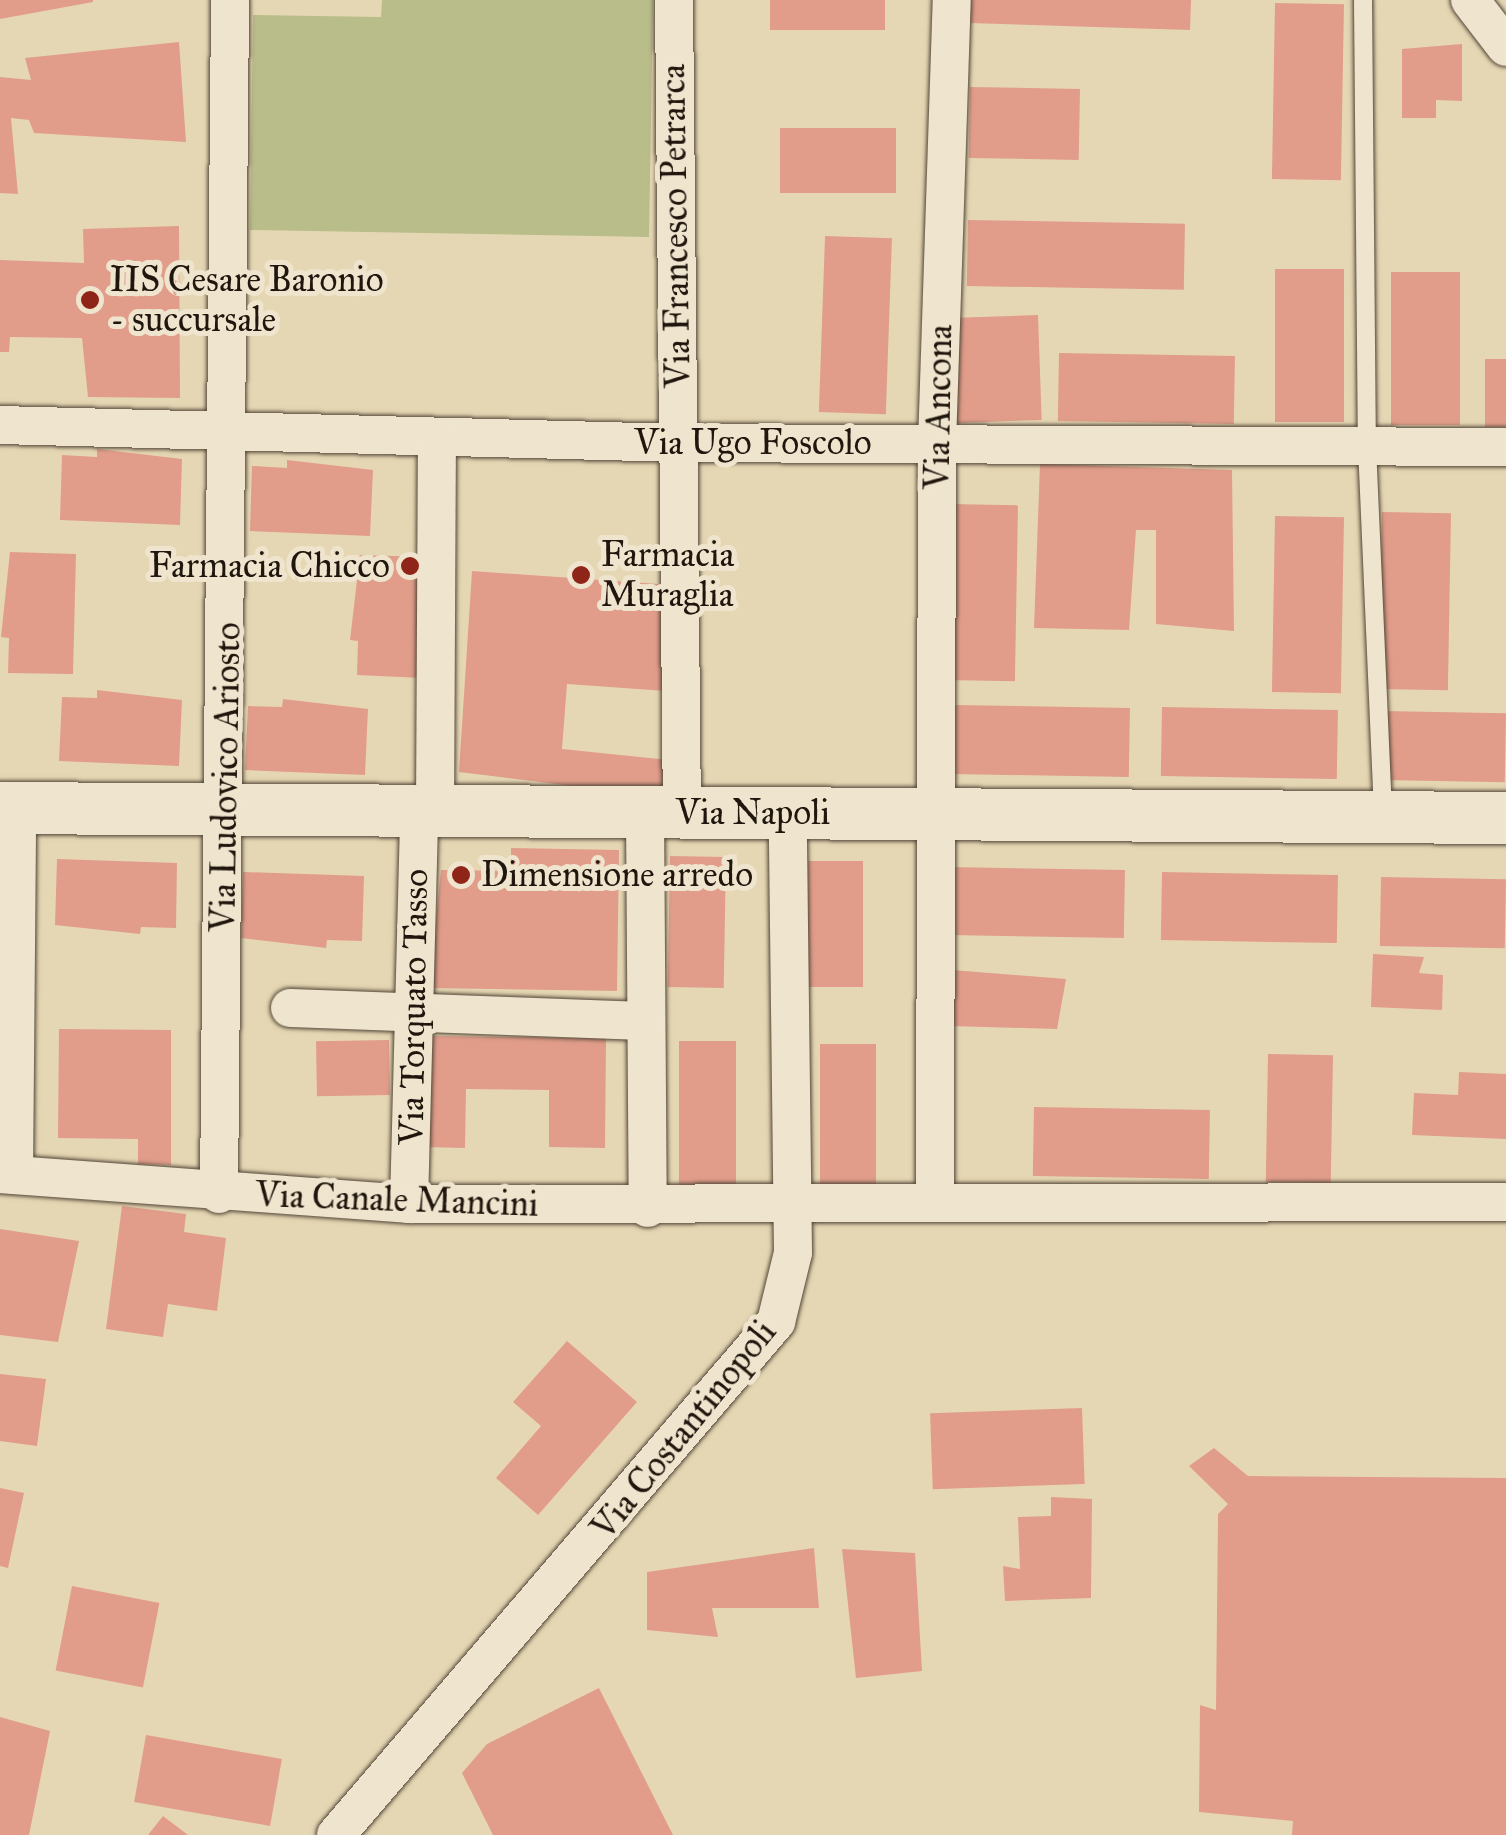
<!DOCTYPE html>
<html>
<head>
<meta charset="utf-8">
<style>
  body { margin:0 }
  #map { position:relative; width:1506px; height:1835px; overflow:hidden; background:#e6d7b4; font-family:"IM FELL Great Primer",serif }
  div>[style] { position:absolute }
  .green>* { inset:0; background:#b9bd8a }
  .building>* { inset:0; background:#e19d8a; transform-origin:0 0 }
  .roads { filter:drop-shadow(0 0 2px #524637) drop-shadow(0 0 2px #524637) }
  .lane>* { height:18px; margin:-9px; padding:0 9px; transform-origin:9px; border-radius:9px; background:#efe5ce }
  .street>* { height:38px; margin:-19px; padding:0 19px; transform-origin:19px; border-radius:19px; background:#efe5ce }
  .secondary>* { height:52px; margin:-26px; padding:0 26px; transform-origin:26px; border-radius:26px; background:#efe5ce }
  .dots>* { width:28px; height:28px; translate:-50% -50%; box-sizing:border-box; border:5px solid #efe5ce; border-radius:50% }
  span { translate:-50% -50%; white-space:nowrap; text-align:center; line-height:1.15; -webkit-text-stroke:10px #efe5ce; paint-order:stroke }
  .street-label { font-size:35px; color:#20160d }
  .poi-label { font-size:35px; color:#20160d }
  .left { translate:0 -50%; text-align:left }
  .right { translate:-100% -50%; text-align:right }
</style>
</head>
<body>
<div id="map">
  <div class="green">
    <div style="clip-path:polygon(382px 0,653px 0,649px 237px,250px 230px,253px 15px,381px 17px)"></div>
  </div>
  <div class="building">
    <div style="clip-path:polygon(0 0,93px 0,93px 2px,0 19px)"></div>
    <div style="left:770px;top:0;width:115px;height:30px"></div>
    <div style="clip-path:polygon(970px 0,1191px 0,1190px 30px,969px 23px)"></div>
    <div style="left:1275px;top:3px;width:69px;height:176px;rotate:1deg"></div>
    <div style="clip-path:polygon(179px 42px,186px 142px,34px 133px,29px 120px,11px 118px,18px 194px,0 193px,0 77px,31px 80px,25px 58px)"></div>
    <div style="clip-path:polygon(1462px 44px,1462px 101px,1436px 100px,1436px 118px,1402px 118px,1402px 49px)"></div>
    <div style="left:970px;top:87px;width:110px;height:71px;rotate:1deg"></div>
    <div style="left:780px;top:128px;width:116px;height:65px"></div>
    <div style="left:968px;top:220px;width:217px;height:66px;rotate:1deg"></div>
    <div style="clip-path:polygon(179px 226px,180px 398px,88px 397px,82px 338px,10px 337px,9px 352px,0 352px,0 260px,84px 263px,83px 229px)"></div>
    <div style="left:825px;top:236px;width:67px;height:176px;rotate:2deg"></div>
    <div style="left:1275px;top:269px;width:69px;height:153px"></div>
    <div style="left:1391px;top:272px;width:69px;height:153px"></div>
    <div style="left:1038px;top:315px;width:105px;height:87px;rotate:88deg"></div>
    <div style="left:1059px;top:353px;width:176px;height:68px;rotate:1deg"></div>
    <div style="left:1485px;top:359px;width:21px;height:68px"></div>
    <div style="clip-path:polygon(97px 449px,182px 459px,180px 525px,60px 520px,62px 455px,97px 457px)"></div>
    <div style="clip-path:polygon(287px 460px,373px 470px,370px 536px,250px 531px,252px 466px,287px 468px)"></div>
    <div style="clip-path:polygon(1040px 464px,1232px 470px,1234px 631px,1156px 624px,1156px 530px,1136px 530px,1129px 630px,1034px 628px)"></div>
    <div style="left:949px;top:504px;width:69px;height:176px;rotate:1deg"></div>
    <div style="left:1382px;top:512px;width:69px;height:177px;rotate:1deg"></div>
    <div style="left:1275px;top:516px;width:69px;height:176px;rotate:1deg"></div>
    <div style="clip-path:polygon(10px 552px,76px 554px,73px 674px,8px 673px,9px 638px,1px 637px)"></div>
    <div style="clip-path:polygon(360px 555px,426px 557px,422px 678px,357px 675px,358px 641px,350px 640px)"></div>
    <div style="clip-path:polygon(472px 571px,673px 585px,666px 691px,567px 684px,562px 749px,669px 760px,669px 798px,459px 772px)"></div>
    <div style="clip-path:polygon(97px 690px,182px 700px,179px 766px,59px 761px,62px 697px,97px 698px)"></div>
    <div style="clip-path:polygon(283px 699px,368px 709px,365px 775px,245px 770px,248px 706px,282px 707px)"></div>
    <div style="left:954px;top:705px;width:176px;height:69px;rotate:1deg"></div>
    <div style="left:1162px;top:707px;width:176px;height:69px;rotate:1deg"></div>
    <div style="left:1383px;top:711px;width:123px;height:69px;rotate:1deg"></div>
    <div style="clip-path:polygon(511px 848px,619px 850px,617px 991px,429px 988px,441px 870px,511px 871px)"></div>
    <div style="left:670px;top:856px;width:56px;height:131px;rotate:1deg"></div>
    <div style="clip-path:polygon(57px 859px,177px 863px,176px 928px,141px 927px,140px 934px,55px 925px)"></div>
    <div style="left:808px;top:861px;width:55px;height:126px"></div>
    <div style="left:949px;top:867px;width:176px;height:68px;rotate:1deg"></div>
    <div style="clip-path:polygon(243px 872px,364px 876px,362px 941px,327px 940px,326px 948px,241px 938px)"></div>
    <div style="left:1162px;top:872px;width:176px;height:68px;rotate:1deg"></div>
    <div style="left:1381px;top:877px;width:125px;height:69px;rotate:1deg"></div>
    <div style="clip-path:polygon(1373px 954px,1424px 957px,1419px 973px,1443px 975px,1442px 1010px,1371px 1007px)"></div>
    <div style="clip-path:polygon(952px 970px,1066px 979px,1057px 1029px,950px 1026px)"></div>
    <div style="clip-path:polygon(59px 1029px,171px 1030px,171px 1165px,138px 1164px,138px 1139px,58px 1138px)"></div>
    <div style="clip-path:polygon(424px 1036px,606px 1038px,605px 1148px,549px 1147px,549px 1090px,466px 1089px,465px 1148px,424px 1147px)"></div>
    <div style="left:389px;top:1040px;width:55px;height:73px;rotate:89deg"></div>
    <div style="left:736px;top:1041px;width:144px;height:57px;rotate:90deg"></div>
    <div style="left:820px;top:1044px;width:56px;height:143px"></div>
    <div style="left:1268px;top:1054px;width:65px;height:128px;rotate:1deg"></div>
    <div style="clip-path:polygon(1459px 1072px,1506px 1074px,1506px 1139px,1412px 1135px,1414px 1093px,1458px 1095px)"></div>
    <div style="left:1034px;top:1107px;width:176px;height:69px;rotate:1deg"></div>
    <div style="clip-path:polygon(122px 1206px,186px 1214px,184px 1232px,226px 1238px,217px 1311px,168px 1304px,163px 1337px,106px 1329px)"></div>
    <div style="clip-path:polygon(0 1229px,79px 1241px,58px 1342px,0 1335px)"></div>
    <div style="clip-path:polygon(567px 1341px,637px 1402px,538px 1515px,496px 1478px,541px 1426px,513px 1402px)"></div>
    <div style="clip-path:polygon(0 1374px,46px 1379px,37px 1446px,0 1441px)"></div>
    <div style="left:1082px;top:1408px;width:76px;height:152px;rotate:88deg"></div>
    <div style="clip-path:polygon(1214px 1448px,1248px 1476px,1506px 1478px,1506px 1835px,1292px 1835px,1293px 1821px,1199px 1812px,1200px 1705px,1216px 1710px,1218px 1514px,1228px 1504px,1189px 1466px)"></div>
    <div style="clip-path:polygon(0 1488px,24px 1493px,8px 1568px,0 1566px)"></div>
    <div style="clip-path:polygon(1051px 1497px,1092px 1499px,1091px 1598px,1005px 1601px,1003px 1566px,1020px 1569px,1018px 1517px,1051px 1516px)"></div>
    <div style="clip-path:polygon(814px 1548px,819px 1608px,712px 1608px,718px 1637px,647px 1630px,647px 1572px)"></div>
    <div style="clip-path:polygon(842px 1549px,915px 1553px,922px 1671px,856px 1678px)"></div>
    <div style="left:72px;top:1586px;width:89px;height:86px;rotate:11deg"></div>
    <div style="clip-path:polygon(599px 1688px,673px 1835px,493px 1835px,462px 1773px,487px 1744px)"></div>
    <div style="clip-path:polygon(0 1717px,50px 1731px,29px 1835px,0 1835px)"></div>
    <div style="left:146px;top:1735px;width:138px;height:68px;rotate:10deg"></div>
    <div style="clip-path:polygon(163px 1816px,188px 1835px,148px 1835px)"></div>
  </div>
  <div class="roads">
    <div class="lane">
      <div style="left:1363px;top:0;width:446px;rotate:89.5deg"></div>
      <div style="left:1367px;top:446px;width:368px;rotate:87.5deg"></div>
    </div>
    <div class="street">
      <div style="left:674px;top:0;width:813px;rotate:89.44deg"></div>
      <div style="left:1470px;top:0;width:59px;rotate:52.5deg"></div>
      <div style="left:0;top:425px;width:678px;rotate:1.52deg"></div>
      <div style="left:678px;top:443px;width:828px;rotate:0.28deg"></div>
      <div style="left:435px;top:811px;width:373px;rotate:-89.7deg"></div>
      <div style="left:645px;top:812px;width:396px;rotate:89.6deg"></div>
      <div style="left:290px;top:1008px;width:355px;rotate:2.1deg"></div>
      <div style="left:0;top:1174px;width:410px;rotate:4.2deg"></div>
      <div style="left:409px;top:1204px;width:1097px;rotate:-0.1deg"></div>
      <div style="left:14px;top:1175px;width:367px;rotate:-89.5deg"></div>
      <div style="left:219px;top:1194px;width:1194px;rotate:-89.47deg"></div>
      <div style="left:935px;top:1199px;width:755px;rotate:-89.85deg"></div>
      <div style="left:937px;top:444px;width:444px;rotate:-88.1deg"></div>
      <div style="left:409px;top:1204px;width:394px;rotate:-88.5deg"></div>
      <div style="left:336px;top:1835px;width:676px;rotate:-49.38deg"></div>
      <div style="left:776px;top:1322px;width:71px;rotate:-76.2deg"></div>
      <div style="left:793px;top:1253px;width:440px;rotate:-90.7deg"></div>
    </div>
    <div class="secondary">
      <div style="left:0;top:808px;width:1506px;rotate:0.38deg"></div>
    </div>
  </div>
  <div class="dots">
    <div style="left:90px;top:300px;background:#8f2418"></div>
    <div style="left:410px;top:566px;background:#8f2418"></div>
    <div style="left:581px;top:575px;background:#8f2418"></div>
    <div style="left:461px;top:875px;background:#8f2418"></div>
  </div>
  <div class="street-label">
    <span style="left:676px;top:226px;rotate:-91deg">Via Francesco Petrarca</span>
    <span style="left:939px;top:407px;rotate:-89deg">Via Ancona</span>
    <span style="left:753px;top:443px">Via Ugo Foscolo</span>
    <span style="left:226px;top:777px;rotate:-89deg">Via Ludovico Ariosto</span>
    <span style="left:753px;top:813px">Via Napoli</span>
    <span style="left:414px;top:1007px;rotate:-89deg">Via Torquato Tasso</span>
    <span style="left:397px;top:1200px;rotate:2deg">Via Canale Mancini</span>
    <span style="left:684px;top:1430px;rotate:-51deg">Via Costantinopoli</span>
  </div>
  <div class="poi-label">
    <span class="left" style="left:110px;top:300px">IIS Cesare Baronio<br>- succursale</span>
    <span class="left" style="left:601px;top:575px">Farmacia<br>Muraglia</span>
    <span class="right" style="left:390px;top:566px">Farmacia Chicco</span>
    <span class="left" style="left:481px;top:875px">Dimensione arredo</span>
  </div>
</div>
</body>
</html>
